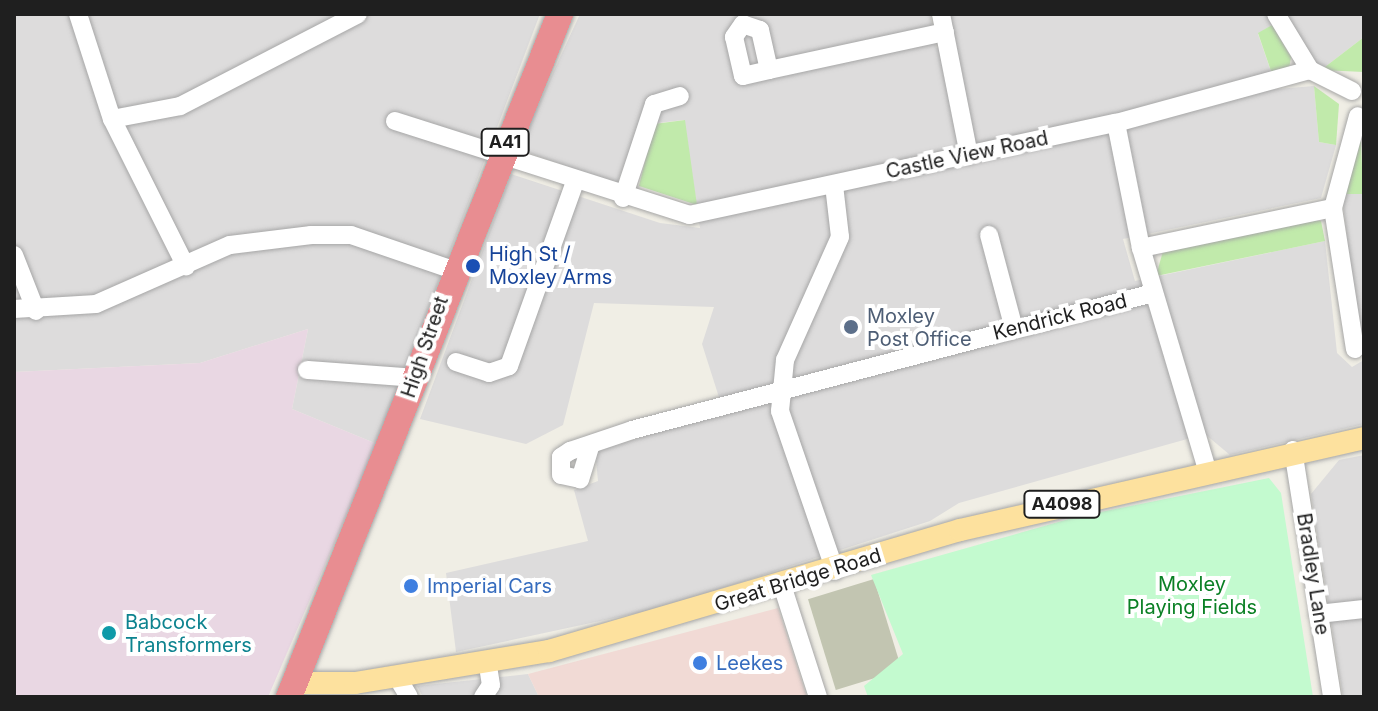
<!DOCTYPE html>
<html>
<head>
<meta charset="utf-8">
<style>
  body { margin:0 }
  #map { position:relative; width:1378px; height:711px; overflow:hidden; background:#f0eee5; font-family:Inter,sans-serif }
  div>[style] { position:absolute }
  .residential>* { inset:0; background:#dddcdc }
  .commercial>* { inset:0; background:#f1dad5 }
  .industrial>* { inset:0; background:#e9d7e3 }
  .construction>* { inset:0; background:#c2c5b1; transform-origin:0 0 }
  .grass>* { inset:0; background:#c1eaab }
  .park>* { inset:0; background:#c3facf }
  .roads { filter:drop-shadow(0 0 2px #a6a6a6) drop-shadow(0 0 2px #a6a6a6) }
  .minor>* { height:18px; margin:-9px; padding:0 9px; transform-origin:9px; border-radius:9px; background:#fff }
  .major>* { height:22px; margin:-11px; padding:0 11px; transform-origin:11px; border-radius:11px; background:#fde19e }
  .highway>* { height:26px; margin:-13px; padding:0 13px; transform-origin:13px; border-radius:13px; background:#e88d91 }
  .dots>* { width:22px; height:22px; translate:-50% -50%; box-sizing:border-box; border:4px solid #fff; border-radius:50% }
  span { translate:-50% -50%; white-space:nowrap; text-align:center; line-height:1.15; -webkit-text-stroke:8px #fff; paint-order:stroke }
  .shield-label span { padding:2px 6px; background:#fff; border:2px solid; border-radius:6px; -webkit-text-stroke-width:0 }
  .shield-label { font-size:18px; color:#1f1f1f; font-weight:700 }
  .street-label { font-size:20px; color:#1f1f1f }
  .transit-label { font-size:20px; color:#164399 }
  .left { translate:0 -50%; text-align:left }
  .service-label { font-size:20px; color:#4e5e75 }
  .park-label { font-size:20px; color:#0b8025 }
  .shop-label { font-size:20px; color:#366cbe }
  .culture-label { font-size:20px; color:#0d838f }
  .frame { position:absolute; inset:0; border:16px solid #1f1f1f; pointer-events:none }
</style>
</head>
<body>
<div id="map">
  <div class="residential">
    <div style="clip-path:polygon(14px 14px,540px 14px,377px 444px,292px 409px,308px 329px,200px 363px,14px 372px)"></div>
    <div style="clip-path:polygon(580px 14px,930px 14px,936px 48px,955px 43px,949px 14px,1266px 14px,1272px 25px,1258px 34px,1277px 89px,1314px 86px,1319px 142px,1336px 145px,1321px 198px,1123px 239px,1135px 281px,1325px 241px,1337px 353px,1352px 367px,1364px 360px,1364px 424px,1230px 455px,1205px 434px,959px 503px,930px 521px,661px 608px,456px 652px,446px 573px,588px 541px,574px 490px,598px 481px,595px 451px,724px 413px,702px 344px,714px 307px,594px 303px,563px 425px,526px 444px,420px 419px,511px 174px,660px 223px,700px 228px,684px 120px,640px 125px,617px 184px,518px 149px)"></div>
    <div style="clip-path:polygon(1286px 14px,1364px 14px,1364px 37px,1321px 70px)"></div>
    <div style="clip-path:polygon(1364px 184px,1364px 334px,1357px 328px,1342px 194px,1362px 194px)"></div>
    <div style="clip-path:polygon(1364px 455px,1364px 697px,1343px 697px,1311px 494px,1339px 460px)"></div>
    <div style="clip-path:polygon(528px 674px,539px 697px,423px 697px,417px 686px)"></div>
  </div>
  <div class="commercial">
    <div style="clip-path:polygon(778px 608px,807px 697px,539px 697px,528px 674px)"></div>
  </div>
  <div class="industrial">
    <div style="clip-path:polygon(308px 329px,292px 409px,377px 444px,268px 697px,14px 697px,14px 372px,200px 363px)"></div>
  </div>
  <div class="construction">
    <div style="left:874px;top:579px;width:95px;height:69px;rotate:73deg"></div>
  </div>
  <div class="grass">
    <div style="clip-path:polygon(1272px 25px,1291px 57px,1289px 69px,1273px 77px,1258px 33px)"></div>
    <div style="clip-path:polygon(1364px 37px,1364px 72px,1321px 70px)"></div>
    <div style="clip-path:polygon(1314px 86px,1339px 104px,1336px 145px,1319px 142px)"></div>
    <div style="clip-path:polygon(685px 120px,697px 205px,639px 186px,654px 124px)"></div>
    <div style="clip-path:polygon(1361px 141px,1363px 194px,1342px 194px,1352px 152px)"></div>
    <div style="clip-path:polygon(1312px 220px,1321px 221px,1325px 241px,1156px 276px,1163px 251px)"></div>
  </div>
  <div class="park">
    <div style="clip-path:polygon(1269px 478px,1281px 493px,1313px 697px,868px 697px,864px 686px,903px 654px,871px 575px,1076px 517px)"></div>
  </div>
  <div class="roads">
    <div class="minor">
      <div style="left:78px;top:14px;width:110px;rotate:72.1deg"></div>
      <div style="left:112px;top:119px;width:165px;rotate:63.4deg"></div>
      <div style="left:941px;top:14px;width:144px;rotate:78.8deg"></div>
      <div style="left:1276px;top:14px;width:66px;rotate:58.7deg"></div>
      <div style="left:1310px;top:70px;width:47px;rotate:26.6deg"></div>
      <div style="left:769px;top:70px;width:41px;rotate:-102.7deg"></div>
      <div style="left:760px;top:30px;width:18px;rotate:-161deg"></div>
      <div style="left:743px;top:24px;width:16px;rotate:125deg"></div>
      <div style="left:734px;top:37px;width:40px;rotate:77deg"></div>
      <div style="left:743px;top:76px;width:27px;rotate:-13deg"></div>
      <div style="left:769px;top:70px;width:180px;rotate:-12.2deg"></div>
      <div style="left:112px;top:119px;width:69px;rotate:-10.8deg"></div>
      <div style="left:180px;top:106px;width:200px;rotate:-27.3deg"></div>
      <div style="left:395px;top:121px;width:309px;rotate:17.7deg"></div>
      <div style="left:689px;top:215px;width:437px;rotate:-12.2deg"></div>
      <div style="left:1116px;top:123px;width:201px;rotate:-15.3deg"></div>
      <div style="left:1116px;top:123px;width:127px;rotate:78.7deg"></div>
      <div style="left:1141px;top:248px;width:232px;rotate:73.4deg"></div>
      <div style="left:834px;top:185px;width:52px;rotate:83.4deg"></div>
      <div style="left:840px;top:237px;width:135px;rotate:114.1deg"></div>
      <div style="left:785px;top:360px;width:51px;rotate:95.6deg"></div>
      <div style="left:780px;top:411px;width:169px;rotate:71deg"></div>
      <div style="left:623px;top:198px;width:99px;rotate:-71.7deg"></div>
      <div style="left:654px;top:104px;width:27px;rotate:-17deg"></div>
      <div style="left:989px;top:235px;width:97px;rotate:75.1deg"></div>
      <div style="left:1141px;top:248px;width:196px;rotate:-11.8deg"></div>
      <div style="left:14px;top:255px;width:60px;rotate:68.6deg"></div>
      <div style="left:14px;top:309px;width:82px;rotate:-3.5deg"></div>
      <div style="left:96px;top:304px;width:146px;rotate:-23.8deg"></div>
      <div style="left:230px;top:245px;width:82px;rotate:-7deg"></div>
      <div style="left:311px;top:235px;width:40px"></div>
      <div style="left:351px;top:235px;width:108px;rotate:18.9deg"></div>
      <div style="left:1355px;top:349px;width:143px;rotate:-98.9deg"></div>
      <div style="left:1333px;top:208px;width:95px;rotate:-74.8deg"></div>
      <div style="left:456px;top:362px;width:35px;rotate:18deg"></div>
      <div style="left:489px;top:373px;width:21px;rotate:-19deg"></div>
      <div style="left:509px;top:366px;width:195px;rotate:-70.3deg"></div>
      <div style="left:307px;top:370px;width:108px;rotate:4.2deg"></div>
      <div style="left:590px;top:447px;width:34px;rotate:107deg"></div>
      <div style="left:580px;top:479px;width:19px;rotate:-168deg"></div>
      <div style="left:561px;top:475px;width:18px;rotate:-90deg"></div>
      <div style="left:561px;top:457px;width:11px;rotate:-34deg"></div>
      <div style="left:570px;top:451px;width:65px;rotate:-18.7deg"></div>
      <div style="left:632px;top:430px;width:539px;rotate:-14.73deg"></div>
      <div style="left:1293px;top:450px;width:250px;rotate:81deg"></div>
      <div style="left:782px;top:585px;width:118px;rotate:72.2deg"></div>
      <div style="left:1318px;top:614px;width:46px;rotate:-6.2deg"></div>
      <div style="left:397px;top:677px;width:23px;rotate:59deg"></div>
      <div style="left:483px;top:697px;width:14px;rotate:-56deg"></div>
      <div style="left:491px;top:685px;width:24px;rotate:-99deg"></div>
    </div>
    <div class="major">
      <div style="left:298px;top:683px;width:57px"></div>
      <div style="left:355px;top:683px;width:197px;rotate:-9.4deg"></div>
      <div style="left:549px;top:651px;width:428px;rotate:-16.4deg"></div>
      <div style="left:960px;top:530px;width:414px;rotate:-12.8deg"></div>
    </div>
    <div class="highway">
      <div style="left:289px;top:697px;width:735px;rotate:-68.36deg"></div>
    </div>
  </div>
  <div class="dots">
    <div style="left:473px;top:266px;background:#1a4fb4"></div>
    <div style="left:851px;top:327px;background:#5c6f8a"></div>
    <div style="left:411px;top:586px;background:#3f7fe0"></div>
    <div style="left:109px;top:633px;background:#0f9aa8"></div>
    <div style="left:700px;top:663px;background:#3f7fe0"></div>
  </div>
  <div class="shield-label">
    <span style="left:505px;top:142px">A41</span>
    <span style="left:1062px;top:504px">A4098</span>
  </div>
  <div class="street-label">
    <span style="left:967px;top:155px;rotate:-12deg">Castle View Road</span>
    <span style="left:1060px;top:317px;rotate:-14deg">Kendrick Road</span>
    <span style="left:425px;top:347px;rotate:-71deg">High Street</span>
    <span style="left:1313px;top:574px;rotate:81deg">Bradley Lane</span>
    <span style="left:798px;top:580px;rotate:-17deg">Great Bridge Road</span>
  </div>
  <div class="transit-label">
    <span class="left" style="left:489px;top:266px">High St /<br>Moxley Arms</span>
  </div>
  <div class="service-label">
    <span class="left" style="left:867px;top:328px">Moxley<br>Post Office</span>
  </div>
  <div class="park-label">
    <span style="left:1192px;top:596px">Moxley<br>Playing Fields</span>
  </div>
  <div class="shop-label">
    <span class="left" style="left:427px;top:586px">Imperial Cars</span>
    <span class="left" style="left:716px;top:663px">Leekes</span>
  </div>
  <div class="culture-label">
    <span class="left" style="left:125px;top:634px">Babcock<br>Transformers</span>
  </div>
  <div class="frame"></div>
</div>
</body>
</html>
